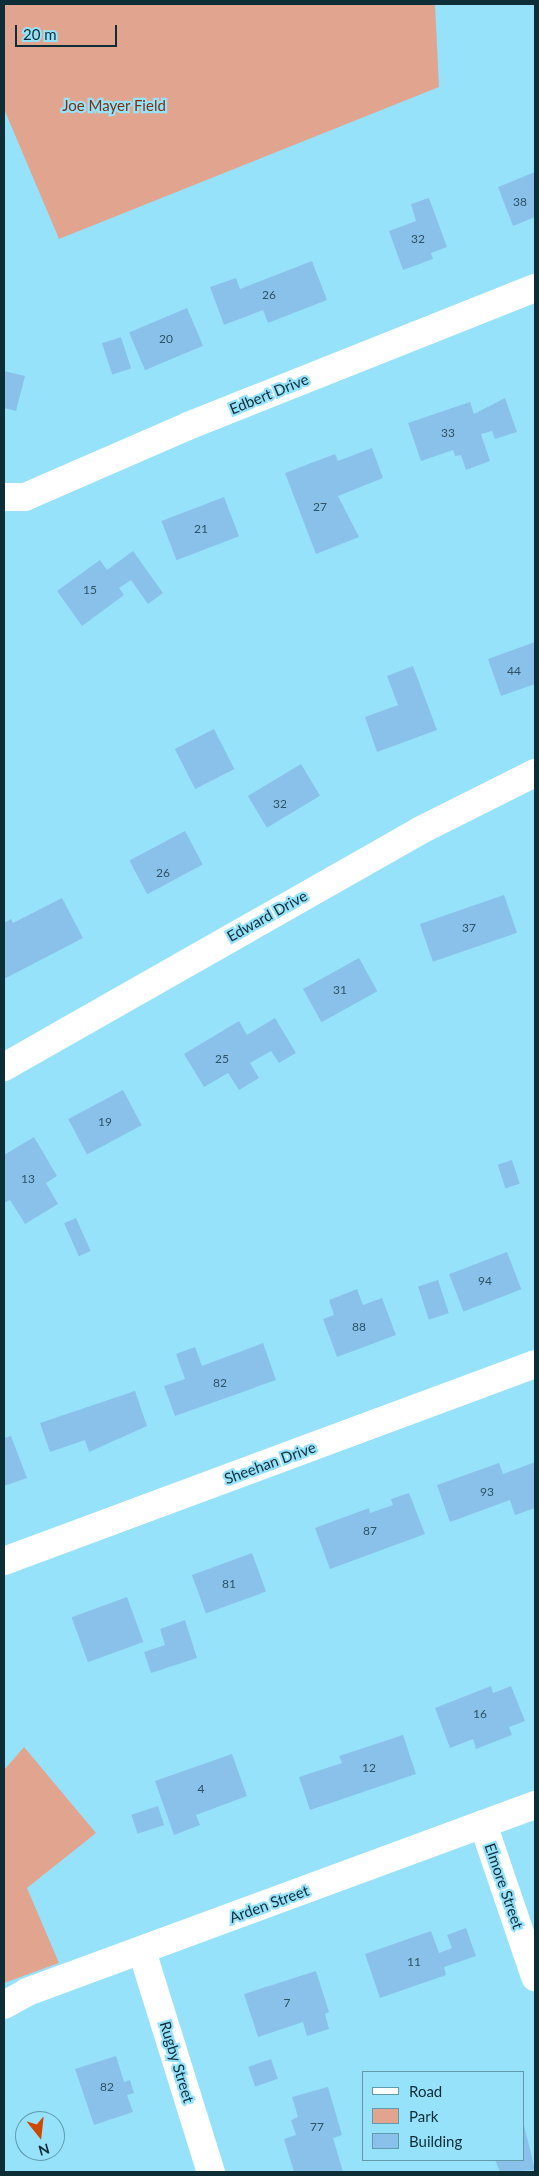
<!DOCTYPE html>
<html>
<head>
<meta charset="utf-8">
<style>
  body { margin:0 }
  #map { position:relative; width:539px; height:2176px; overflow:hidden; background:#97e2fb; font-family:Lato,sans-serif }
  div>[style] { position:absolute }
  .green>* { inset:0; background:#e1a58f }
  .building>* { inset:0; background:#8ac1ea; transform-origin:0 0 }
  .minor>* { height:28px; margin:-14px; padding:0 14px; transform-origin:14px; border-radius:14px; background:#fff }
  span { translate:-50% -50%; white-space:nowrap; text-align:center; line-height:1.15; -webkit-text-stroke:4.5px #97e2fb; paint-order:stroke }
  .number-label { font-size:12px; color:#2d5364 }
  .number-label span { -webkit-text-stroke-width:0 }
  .park-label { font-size:15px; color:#7e3111 }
  .street-label { font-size:15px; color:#0e2e37 }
  .frame { position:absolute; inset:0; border:5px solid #0e2e37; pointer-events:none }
  .legend { position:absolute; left:362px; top:2071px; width:162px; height:90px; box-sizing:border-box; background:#97e2fb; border:1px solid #609aad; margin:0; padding:6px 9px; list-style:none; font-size:15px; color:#0e2e37 }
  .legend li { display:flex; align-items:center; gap:10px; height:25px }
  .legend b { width:25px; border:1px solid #609aad }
  .north { position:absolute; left:15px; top:2111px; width:50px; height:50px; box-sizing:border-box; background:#97e2fb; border:1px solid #609aad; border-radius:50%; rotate:164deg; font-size:14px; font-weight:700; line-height:20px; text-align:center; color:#0e2e37 }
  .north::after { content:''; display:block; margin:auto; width:18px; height:22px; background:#ce4900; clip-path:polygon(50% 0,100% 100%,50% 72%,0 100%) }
  .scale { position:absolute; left:15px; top:25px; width:102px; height:22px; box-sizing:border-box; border:2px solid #0e2e37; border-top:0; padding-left:6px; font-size:15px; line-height:18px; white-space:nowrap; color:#0e2e37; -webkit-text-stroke:4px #97e2fb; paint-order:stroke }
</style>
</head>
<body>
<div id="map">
  <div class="green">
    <div style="clip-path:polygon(4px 4px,435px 4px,439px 87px,59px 239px,4px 109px)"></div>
    <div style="clip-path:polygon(24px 1747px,96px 1833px,27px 1888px,59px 1963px,4px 1983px,4px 1770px)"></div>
  </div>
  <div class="building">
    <div style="clip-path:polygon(535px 172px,535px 217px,513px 226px,498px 187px)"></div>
    <div style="clip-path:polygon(429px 198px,447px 247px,431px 253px,433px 259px,403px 270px,389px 231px,416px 221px,411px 204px)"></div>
    <div style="clip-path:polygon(312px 261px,327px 300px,268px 323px,263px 310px,224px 325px,210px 287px,236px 278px,240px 289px)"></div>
    <div style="left:187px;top:308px;width:41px;height:63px;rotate:67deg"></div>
    <div style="left:121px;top:337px;width:33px;height:20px;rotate:72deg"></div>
    <div style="clip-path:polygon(4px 371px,25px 376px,16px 411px,4px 408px)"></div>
    <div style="clip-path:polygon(505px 398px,517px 432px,495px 439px,492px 431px,481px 434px,490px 461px,466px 470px,461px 455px,455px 456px,453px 450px,421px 461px,408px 423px,470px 402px,474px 414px)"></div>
    <div style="clip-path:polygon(372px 448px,383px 478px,338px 496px,359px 537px,316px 554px,285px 473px,335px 454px,338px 461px)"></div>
    <div style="left:224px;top:497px;width:42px;height:67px;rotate:69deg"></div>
    <div style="clip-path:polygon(133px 551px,163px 593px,148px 604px,131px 580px,119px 588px,124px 595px,82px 626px,57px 591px,100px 560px,107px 570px)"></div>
    <div style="clip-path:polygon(535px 642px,535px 684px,501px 696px,488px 659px)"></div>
    <div style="clip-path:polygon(413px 666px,437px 730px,377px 752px,365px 717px,398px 705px,387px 676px)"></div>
    <div style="left:214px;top:729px;width:45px;height:44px;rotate:63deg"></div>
    <div style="left:301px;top:764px;width:37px;height:62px;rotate:59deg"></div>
    <div style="left:185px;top:831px;width:38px;height:63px;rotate:62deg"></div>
    <div style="left:504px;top:895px;width:40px;height:89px;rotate:71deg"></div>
    <div style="clip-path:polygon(62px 898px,83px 938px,4px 979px,4px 923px,11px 919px,13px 923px)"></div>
    <div style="left:359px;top:958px;width:38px;height:64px;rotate:61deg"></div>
    <div style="clip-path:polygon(275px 1018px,296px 1053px,279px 1063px,271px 1051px,250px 1063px,259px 1078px,239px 1090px,228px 1073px,204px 1087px,184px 1054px,239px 1021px,247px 1035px)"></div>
    <div style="left:123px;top:1090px;width:40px;height:62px;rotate:62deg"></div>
    <div style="clip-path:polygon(34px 1137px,57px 1176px,46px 1183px,58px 1204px,25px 1224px,10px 1200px,4px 1203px,4px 1155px)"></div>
    <div style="left:512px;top:1160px;width:25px;height:15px;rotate:72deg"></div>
    <div style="left:76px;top:1218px;width:36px;height:13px;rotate:66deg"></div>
    <div style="left:507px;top:1252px;width:40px;height:62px;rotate:69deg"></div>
    <div style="left:438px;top:1280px;width:35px;height:21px;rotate:72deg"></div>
    <div style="clip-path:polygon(357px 1289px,363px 1305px,382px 1298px,396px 1335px,337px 1357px,323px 1319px,334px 1315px,329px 1300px)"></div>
    <div style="clip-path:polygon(263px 1343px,276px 1380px,175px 1416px,164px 1386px,185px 1379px,176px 1354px,195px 1347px,202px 1366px)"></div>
    <div style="clip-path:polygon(135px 1391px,147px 1426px,89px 1452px,85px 1440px,50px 1452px,40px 1423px)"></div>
    <div style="clip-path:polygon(11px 1436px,27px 1478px,4px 1486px,4px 1438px)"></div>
    <div style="clip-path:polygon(535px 1462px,535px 1508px,515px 1515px,510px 1500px,450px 1522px,437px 1485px,499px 1463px,503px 1474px)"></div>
    <div style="clip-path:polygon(409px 1493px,425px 1534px,330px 1569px,315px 1528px,369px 1508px,370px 1513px,393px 1505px,391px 1499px)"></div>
    <div style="left:252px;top:1553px;width:41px;height:64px;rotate:70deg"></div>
    <div style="left:127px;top:1597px;width:48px;height:59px;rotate:70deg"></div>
    <div style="clip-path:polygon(185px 1620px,197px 1658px,151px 1673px,144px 1652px,165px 1645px,160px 1629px)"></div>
    <div style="clip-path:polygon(491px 1686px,493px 1693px,511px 1686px,525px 1721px,509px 1727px,512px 1735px,476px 1749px,473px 1739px,450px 1748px,435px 1708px)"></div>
    <div style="clip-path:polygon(403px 1735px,416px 1774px,310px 1810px,299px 1777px,342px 1763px,339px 1756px)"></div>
    <div style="clip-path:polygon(232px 1754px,247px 1796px,196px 1815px,200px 1825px,174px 1835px,155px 1781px)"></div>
    <div style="left:158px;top:1806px;width:20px;height:28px;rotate:72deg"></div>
    <div style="clip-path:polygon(466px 1928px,476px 1956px,444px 1967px,446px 1975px,380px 1998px,365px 1954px,431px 1931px,439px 1953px,452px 1948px,447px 1935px)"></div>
    <div style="clip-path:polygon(316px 1971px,329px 2012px,325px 2014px,329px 2029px,307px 2036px,303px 2022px,258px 2037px,244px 1994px)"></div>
    <div style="clip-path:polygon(116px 2056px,124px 2082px,130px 2080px,134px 2093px,127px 2095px,133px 2112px,94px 2125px,75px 2069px)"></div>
    <div style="left:271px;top:2059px;width:21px;height:24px;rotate:71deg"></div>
    <div style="clip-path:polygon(328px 2087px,342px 2135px,333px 2138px,343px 2172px,294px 2172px,284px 2139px,296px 2135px,291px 2120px,298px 2117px,292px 2097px)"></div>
    <div style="clip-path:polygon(523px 2121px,535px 2170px,500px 2172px,495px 2160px,523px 2160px)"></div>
  </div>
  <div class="minor">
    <div style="left:4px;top:497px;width:21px"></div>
    <div style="left:25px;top:497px;width:178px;rotate:-23.5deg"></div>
    <div style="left:188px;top:426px;width:373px;rotate:-21.7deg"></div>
    <div style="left:4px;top:1067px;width:477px;rotate:-29.6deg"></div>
    <div style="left:419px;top:831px;width:130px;rotate:-26.6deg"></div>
    <div style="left:4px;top:1561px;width:566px;rotate:-20.35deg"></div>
    <div style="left:483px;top:1824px;width:162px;rotate:71.2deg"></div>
    <div style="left:142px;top:1951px;width:232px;rotate:72.7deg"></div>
    <div style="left:4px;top:2005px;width:26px;rotate:-29deg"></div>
    <div style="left:27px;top:1992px;width:541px;rotate:-20.21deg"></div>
  </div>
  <div class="number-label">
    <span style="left:520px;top:202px">38</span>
    <span style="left:418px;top:239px">32</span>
    <span style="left:269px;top:295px">26</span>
    <span style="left:166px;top:339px">20</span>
    <span style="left:448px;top:433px">33</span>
    <span style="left:320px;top:507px">27</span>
    <span style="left:201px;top:529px">21</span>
    <span style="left:90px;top:590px">15</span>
    <span style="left:514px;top:671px">44</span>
    <span style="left:280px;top:804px">32</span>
    <span style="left:163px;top:873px">26</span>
    <span style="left:469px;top:928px">37</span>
    <span style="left:340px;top:990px">31</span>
    <span style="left:222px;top:1059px">25</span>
    <span style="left:105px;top:1122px">19</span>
    <span style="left:28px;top:1179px">13</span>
    <span style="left:485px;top:1281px">94</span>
    <span style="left:359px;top:1327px">88</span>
    <span style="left:220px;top:1383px">82</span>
    <span style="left:487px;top:1492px">93</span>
    <span style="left:370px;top:1531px">87</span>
    <span style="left:229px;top:1584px">81</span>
    <span style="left:480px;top:1714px">16</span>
    <span style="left:369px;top:1768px">12</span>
    <span style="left:201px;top:1789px">4</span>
    <span style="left:414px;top:1962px">11</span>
    <span style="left:287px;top:2003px">7</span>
    <span style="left:107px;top:2087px">82</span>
    <span style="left:317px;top:2127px">77</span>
  </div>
  <div class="park-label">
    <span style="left:114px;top:106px">Joe Mayer Field</span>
  </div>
  <div class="street-label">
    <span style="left:269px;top:394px;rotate:-22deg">Edbert Drive</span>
    <span style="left:267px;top:916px;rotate:-29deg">Edward Drive</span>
    <span style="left:270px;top:1463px;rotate:-20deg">Sheehan Drive</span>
    <span style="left:504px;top:1886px;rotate:71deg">Elmore Street</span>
    <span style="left:269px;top:1904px;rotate:-20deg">Arden Street</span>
    <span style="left:177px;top:2062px;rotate:73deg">Rugby Street</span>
  </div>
  <div class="frame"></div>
  <ul class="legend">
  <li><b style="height:6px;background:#fff"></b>Road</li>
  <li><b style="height:14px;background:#e1a58f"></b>Park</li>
  <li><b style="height:14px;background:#8ac1ea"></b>Building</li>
  </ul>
  <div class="north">N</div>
  <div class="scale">20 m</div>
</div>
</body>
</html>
